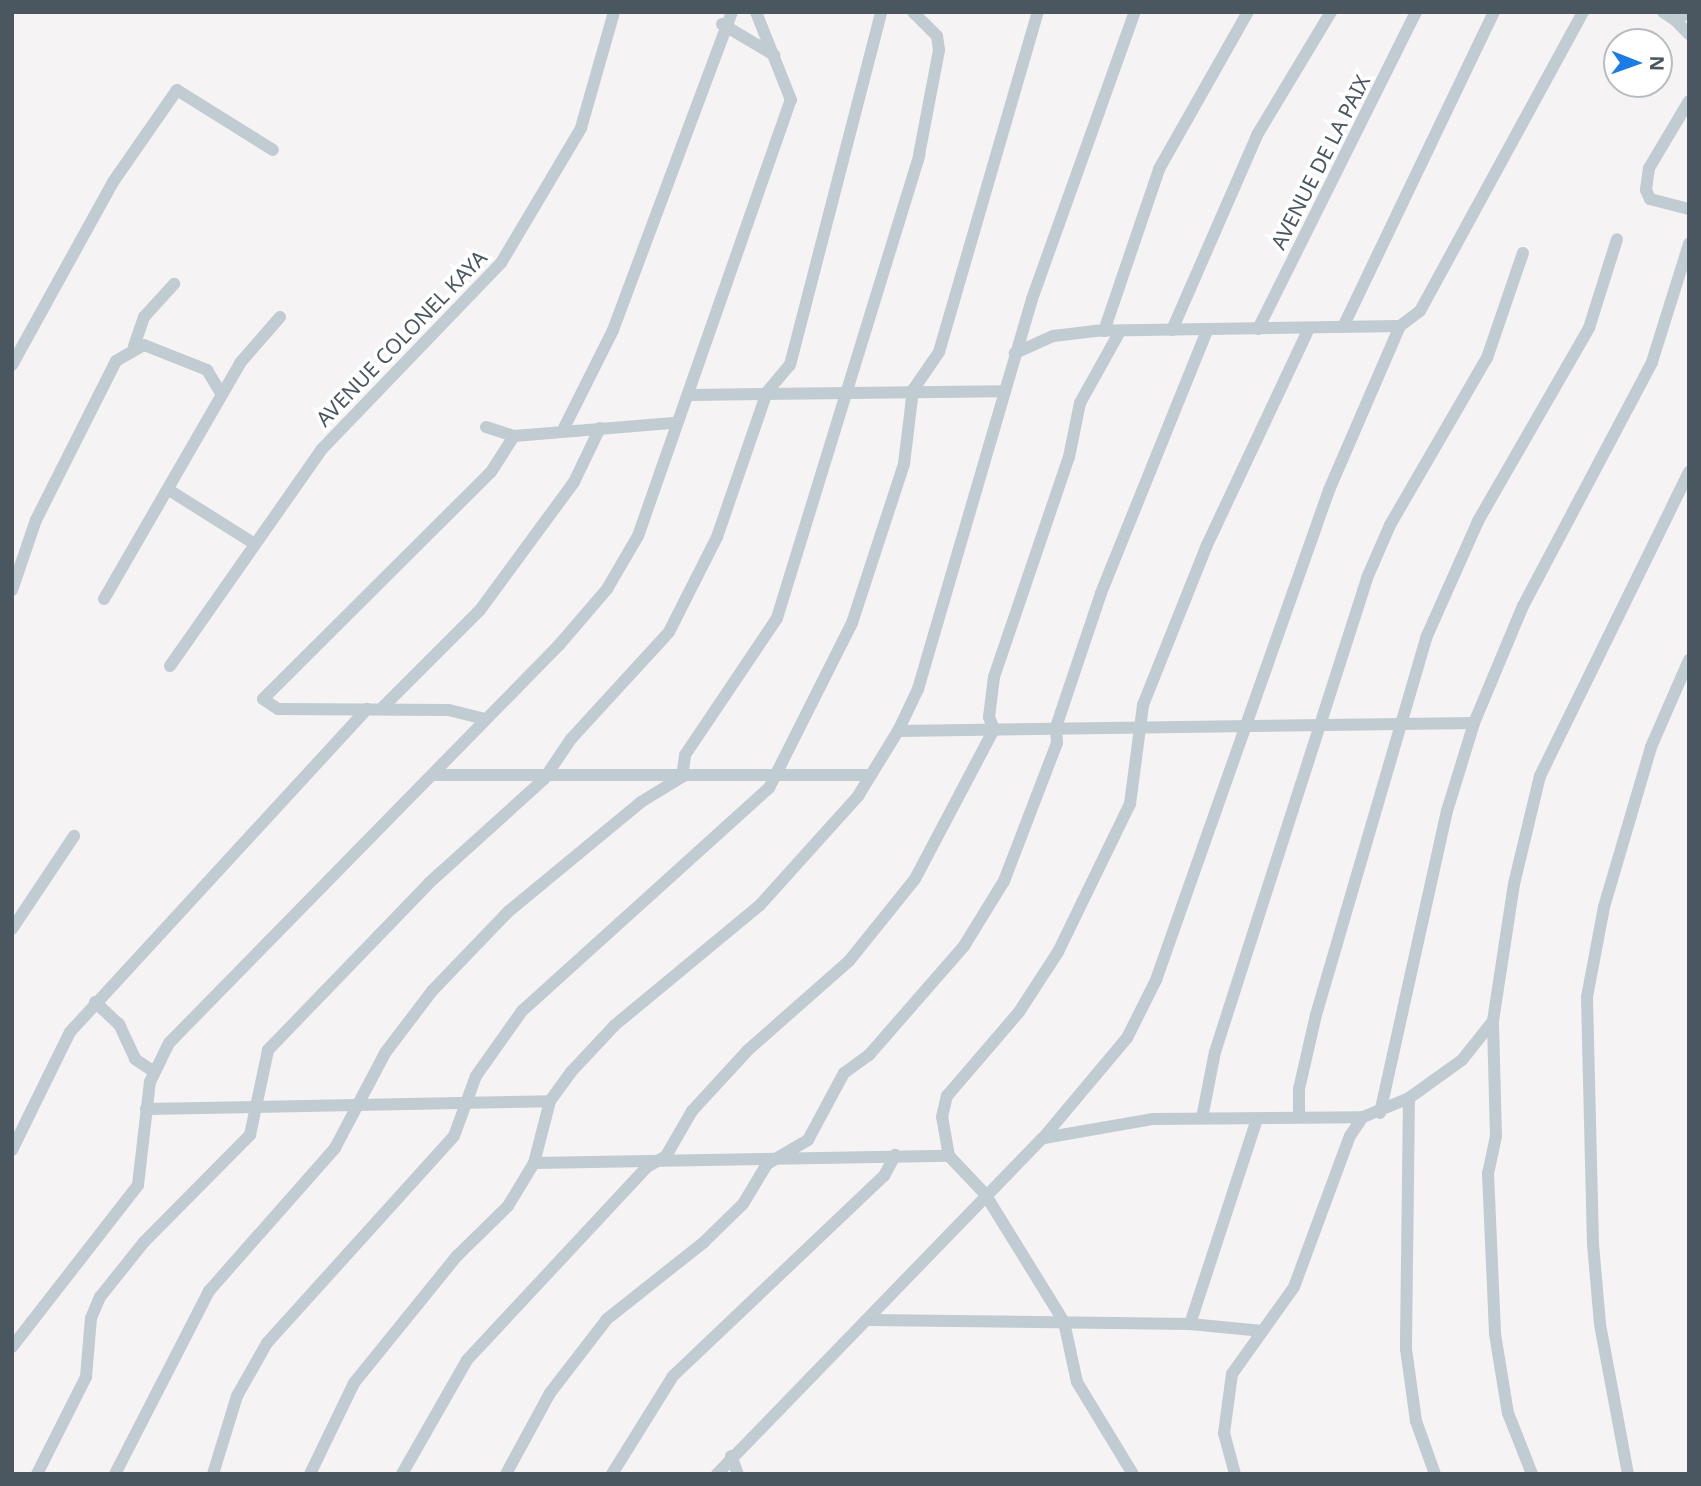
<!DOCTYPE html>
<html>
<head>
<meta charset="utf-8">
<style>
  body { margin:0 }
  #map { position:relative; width:1701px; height:1486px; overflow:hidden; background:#f5f3f3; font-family:"Noto Sans",sans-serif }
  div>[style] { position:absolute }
  .minor>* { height:12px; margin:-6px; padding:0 6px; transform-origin:6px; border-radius:6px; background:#c1cbd2 }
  span { translate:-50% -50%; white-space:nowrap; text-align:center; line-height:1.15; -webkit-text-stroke:7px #fff; paint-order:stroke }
  .street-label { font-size:21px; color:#4a5761 }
  .frame { position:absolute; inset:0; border:14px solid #4a5761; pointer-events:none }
  .north { position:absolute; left:1603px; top:28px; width:70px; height:70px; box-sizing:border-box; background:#fff; border:2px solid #b7bcc0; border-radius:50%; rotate:91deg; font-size:19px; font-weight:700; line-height:28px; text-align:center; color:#4a5761 }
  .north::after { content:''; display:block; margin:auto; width:24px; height:32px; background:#1c7ce6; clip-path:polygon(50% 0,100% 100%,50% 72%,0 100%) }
</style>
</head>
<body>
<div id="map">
  <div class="minor">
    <div style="left:1663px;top:12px;width:14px;rotate:34deg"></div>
    <div style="left:1675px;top:20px;width:16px;rotate:-30deg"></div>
    <div style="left:1675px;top:20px;width:20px;rotate:45deg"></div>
    <div style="left:722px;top:24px;width:61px;rotate:30.8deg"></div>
    <div style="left:1689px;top:101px;width:78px;rotate:120.8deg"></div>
    <div style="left:1649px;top:168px;width:22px;rotate:98deg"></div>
    <div style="left:1646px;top:190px;width:10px;rotate:66deg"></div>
    <div style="left:1650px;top:199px;width:40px;rotate:14.4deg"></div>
    <div style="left:1400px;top:326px;width:25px;rotate:-37deg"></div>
    <div style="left:1420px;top:311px;width:341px;rotate:-61.4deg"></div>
    <div style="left:1343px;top:327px;width:349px;rotate:-64.4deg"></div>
    <div style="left:1258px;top:329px;width:354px;rotate:-63.5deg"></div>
    <div style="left:1172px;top:330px;width:213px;rotate:-66.4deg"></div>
    <div style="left:1257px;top:135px;width:144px;rotate:-59deg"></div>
    <div style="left:1104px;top:331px;width:171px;rotate:-71.2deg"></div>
    <div style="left:1159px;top:169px;width:180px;rotate:-60.5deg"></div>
    <div style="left:134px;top:346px;width:31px;rotate:-71deg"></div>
    <div style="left:144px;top:317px;width:45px;rotate:-47.7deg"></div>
    <div style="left:12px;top:365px;width:209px;rotate:-61.1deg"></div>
    <div style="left:113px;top:182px;width:112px;rotate:-55.2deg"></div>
    <div style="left:177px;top:90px;width:113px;rotate:32deg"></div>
    <div style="left:689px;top:395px;width:313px;rotate:-0.7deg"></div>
    <div style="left:486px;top:427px;width:29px;rotate:18deg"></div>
    <div style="left:514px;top:436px;width:160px;rotate:-4.7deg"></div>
    <div style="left:563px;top:430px;width:112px;rotate:-63.4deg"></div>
    <div style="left:613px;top:330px;width:340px;rotate:-69.5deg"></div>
    <div style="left:169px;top:490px;width:99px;rotate:32.2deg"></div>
    <div style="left:12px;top:590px;width:74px;rotate:-71.1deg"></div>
    <div style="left:36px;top:520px;width:178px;rotate:-63.3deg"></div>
    <div style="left:116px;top:361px;width:32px;rotate:-30deg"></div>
    <div style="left:144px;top:345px;width:68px;rotate:21.6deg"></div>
    <div style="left:207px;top:370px;width:27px;rotate:59deg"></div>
    <div style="left:104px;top:599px;width:272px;rotate:-60deg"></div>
    <div style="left:240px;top:363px;width:61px;rotate:-49deg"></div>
    <div style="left:170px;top:666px;width:264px;rotate:-55deg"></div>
    <div style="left:321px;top:450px;width:260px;rotate:-46.1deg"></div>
    <div style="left:501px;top:263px;width:157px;rotate:-59.3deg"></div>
    <div style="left:581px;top:128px;width:121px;rotate:-74.1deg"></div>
    <div style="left:381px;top:709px;width:140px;rotate:-45deg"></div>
    <div style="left:480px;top:610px;width:159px;rotate:-53.7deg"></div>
    <div style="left:574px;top:482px;width:60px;rotate:-64.3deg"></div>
    <div style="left:485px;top:719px;width:38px;rotate:-166deg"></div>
    <div style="left:448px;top:710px;width:170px;rotate:-179.7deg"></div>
    <div style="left:278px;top:709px;width:18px;rotate:-146deg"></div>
    <div style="left:263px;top:699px;width:322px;rotate:-44.9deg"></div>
    <div style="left:491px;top:472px;width:43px;rotate:-57.4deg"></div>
    <div style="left:898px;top:731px;width:576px;rotate:-0.8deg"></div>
    <div style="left:434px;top:775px;width:434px"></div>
    <div style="left:12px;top:929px;width:112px;rotate:-56.3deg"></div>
    <div style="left:95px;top:1002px;width:33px;rotate:43deg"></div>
    <div style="left:119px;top:1024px;width:38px;rotate:65deg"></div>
    <div style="left:135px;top:1059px;width:22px;rotate:34deg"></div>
    <div style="left:1493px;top:1023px;width:113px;rotate:88.5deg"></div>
    <div style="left:1496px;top:1136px;width:38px;rotate:102deg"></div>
    <div style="left:1488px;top:1173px;width:161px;rotate:87.5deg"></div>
    <div style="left:1495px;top:1334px;width:80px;rotate:80.7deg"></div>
    <div style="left:1508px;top:1413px;width:66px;rotate:68.5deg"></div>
    <div style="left:1409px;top:1098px;width:251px;rotate:90.7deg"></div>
    <div style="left:1406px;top:1349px;width:73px;rotate:82.1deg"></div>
    <div style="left:1416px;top:1421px;width:56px;rotate:70.3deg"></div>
    <div style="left:146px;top:1109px;width:404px;rotate:-1.1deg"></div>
    <div style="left:1380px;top:1113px;width:309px;rotate:-77.5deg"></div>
    <div style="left:1447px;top:811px;width:92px;rotate:-72.9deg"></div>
    <div style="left:1474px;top:723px;width:127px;rotate:-67.3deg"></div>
    <div style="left:1523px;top:606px;width:276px;rotate:-62.1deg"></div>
    <div style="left:1652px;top:362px;width:124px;rotate:-72.6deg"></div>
    <div style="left:1299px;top:1117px;width:28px;rotate:-90deg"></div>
    <div style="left:1299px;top:1089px;width:76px;rotate:-77.1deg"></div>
    <div style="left:1316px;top:1015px;width:393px;rotate:-73.7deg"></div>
    <div style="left:1426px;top:638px;width:128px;rotate:-66deg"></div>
    <div style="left:1478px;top:521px;width:223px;rotate:-60.1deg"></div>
    <div style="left:1589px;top:328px;width:93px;rotate:-72.5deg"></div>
    <div style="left:1202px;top:1118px;width:67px;rotate:-78.9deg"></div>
    <div style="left:1215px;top:1052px;width:498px;rotate:-72.2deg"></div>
    <div style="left:1367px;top:578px;width:58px;rotate:-66.5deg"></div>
    <div style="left:1390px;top:525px;width:193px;rotate:-59.9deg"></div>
    <div style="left:1487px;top:358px;width:111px;rotate:-71.1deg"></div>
    <div style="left:1044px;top:1138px;width:111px;rotate:-9.9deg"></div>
    <div style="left:1153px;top:1119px;width:210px;rotate:-0.5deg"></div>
    <div style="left:12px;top:1150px;width:131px;rotate:-63.8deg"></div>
    <div style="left:70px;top:1032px;width:439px;rotate:-47.4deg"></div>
    <div style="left:949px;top:1156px;width:40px;rotate:-100deg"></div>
    <div style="left:942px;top:1117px;width:22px;rotate:-77deg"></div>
    <div style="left:947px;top:1096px;width:111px;rotate:-49.4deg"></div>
    <div style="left:1019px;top:1012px;width:72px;rotate:-57deg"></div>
    <div style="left:1058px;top:952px;width:165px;rotate:-64.1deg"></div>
    <div style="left:1130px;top:804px;width:100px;rotate:-82.5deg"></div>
    <div style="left:1143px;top:705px;width:172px;rotate:-68.2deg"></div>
    <div style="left:1207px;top:545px;width:240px;rotate:-64.8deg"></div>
    <div style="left:534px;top:1163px;width:415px;rotate:-1deg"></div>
    <div style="left:949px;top:1156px;width:52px;rotate:46.5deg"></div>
    <div style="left:985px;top:1194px;width:150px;rotate:58.3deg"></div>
    <div style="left:1064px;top:1322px;width:61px;rotate:77.8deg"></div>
    <div style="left:1077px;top:1382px;width:108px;rotate:58.7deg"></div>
    <div style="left:870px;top:1320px;width:320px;rotate:0.7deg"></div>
    <div style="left:1190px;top:1324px;width:73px;rotate:5.5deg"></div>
    <div style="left:1190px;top:1324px;width:216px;rotate:-71.9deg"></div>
    <div style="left:12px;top:1347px;width:205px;rotate:-52.1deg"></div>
    <div style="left:138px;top:1185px;width:104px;rotate:-83.4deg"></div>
    <div style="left:150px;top:1082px;width:43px;rotate:-64deg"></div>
    <div style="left:169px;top:1043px;width:557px;rotate:-45.58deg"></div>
    <div style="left:559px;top:645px;width:74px;rotate:-49.4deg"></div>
    <div style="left:607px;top:589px;width:61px;rotate:-59.7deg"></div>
    <div style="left:638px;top:536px;width:462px;rotate:-70.7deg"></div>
    <div style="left:791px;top:100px;width:95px;rotate:-111.7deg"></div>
    <div style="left:731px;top:1456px;width:19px;rotate:69deg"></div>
    <div style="left:37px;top:1474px;width:109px;rotate:-63.2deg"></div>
    <div style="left:86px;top:1377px;width:59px;rotate:-85.2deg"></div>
    <div style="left:91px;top:1318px;width:23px;rotate:-67deg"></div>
    <div style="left:100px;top:1297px;width:70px;rotate:-51.3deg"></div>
    <div style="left:144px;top:1242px;width:151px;rotate:-45.3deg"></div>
    <div style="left:250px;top:1135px;width:87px;rotate:-78deg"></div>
    <div style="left:268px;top:1050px;width:232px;rotate:-46deg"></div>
    <div style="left:429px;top:883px;width:155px;rotate:-42.1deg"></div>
    <div style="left:544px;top:779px;width:48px;rotate:-56deg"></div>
    <div style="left:571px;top:739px;width:145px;rotate:-47.5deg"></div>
    <div style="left:669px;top:632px;width:106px;rotate:-63.2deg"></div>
    <div style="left:717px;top:537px;width:153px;rotate:-71deg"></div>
    <div style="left:767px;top:392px;width:35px;rotate:-50deg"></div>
    <div style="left:790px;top:365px;width:365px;rotate:-75.5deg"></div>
    <div style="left:115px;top:1474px;width:206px;rotate:-62.8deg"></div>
    <div style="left:209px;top:1291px;width:191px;rotate:-48.6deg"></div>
    <div style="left:335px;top:1148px;width:107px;rotate:-62.2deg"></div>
    <div style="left:385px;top:1053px;width:78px;rotate:-52.8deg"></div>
    <div style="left:432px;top:991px;width:111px;rotate:-46.1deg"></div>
    <div style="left:509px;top:911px;width:171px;rotate:-39.5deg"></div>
    <div style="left:641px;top:802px;width:48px;rotate:-31.4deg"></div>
    <div style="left:682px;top:777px;width:22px;rotate:-82deg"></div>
    <div style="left:685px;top:755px;width:165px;rotate:-56.1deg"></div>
    <div style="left:777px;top:618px;width:484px;rotate:-72.9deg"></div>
    <div style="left:919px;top:155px;width:107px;rotate:-79.2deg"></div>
    <div style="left:939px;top:50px;width:14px;rotate:-98deg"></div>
    <div style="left:937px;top:36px;width:34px;rotate:-135deg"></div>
    <div style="left:213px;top:1474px;width:82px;rotate:-72.9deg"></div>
    <div style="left:237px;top:1396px;width:61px;rotate:-60.5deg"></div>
    <div style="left:267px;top:1343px;width:279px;rotate:-47.9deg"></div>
    <div style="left:454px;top:1136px;width:64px;rotate:-69.9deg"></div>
    <div style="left:476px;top:1076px;width:80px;rotate:-54.7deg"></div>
    <div style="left:522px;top:1011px;width:333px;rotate:-42.1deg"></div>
    <div style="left:769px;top:788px;width:185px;rotate:-63.3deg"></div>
    <div style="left:852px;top:623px;width:167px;rotate:-71.9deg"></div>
    <div style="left:904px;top:464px;width:75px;rotate:-83.1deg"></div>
    <div style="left:913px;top:390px;width:46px;rotate:-55.6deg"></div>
    <div style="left:939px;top:352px;width:354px;rotate:-73.8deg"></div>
    <div style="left:310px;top:1474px;width:101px;rotate:-64.2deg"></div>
    <div style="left:354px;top:1383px;width:164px;rotate:-51deg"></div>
    <div style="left:457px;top:1256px;width:71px;rotate:-44.4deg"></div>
    <div style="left:508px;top:1206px;width:50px;rotate:-58.8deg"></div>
    <div style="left:534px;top:1163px;width:64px;rotate:-75.5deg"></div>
    <div style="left:550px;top:1101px;width:36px;rotate:-54deg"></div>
    <div style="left:571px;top:1072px;width:64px;rotate:-46.9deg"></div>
    <div style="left:615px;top:1025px;width:188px;rotate:-39.6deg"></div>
    <div style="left:760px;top:905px;width:147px;rotate:-48deg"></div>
    <div style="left:858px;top:796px;width:76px;rotate:-58.4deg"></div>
    <div style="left:898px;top:731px;width:47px;rotate:-64.5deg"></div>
    <div style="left:918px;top:689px;width:406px;rotate:-73.7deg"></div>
    <div style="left:1032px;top:299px;width:305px;rotate:-70.3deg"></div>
    <div style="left:402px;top:1474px;width:131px;rotate:-60.3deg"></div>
    <div style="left:467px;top:1360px;width:264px;rotate:-47deg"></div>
    <div style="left:647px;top:1167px;width:22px;rotate:-30deg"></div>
    <div style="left:666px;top:1156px;width:52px;rotate:-60deg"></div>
    <div style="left:692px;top:1111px;width:83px;rotate:-47.4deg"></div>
    <div style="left:748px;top:1050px;width:135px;rotate:-41.4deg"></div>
    <div style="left:849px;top:961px;width:105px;rotate:-51.2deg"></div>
    <div style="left:915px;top:879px;width:170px;rotate:-62.2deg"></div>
    <div style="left:994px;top:729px;width:13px;rotate:-113deg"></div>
    <div style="left:989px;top:717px;width:40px;rotate:-82.9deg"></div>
    <div style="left:994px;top:677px;width:232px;rotate:-71.2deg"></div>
    <div style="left:1069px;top:457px;width:55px;rotate:-78.5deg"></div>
    <div style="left:1080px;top:403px;width:82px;rotate:-60.9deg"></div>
    <div style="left:506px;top:1474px;width:92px;rotate:-61.5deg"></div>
    <div style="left:550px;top:1393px;width:93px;rotate:-52.4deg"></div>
    <div style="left:607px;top:1319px;width:124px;rotate:-38.4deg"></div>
    <div style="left:704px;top:1242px;width:54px;rotate:-44.3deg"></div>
    <div style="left:743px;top:1204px;width:47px;rotate:-59deg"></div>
    <div style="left:767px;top:1164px;width:48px;rotate:-30.3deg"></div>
    <div style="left:808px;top:1140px;width:76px;rotate:-61.8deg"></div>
    <div style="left:844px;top:1073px;width:31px;rotate:-36deg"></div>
    <div style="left:869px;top:1055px;width:145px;rotate:-48.9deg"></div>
    <div style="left:964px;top:946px;width:76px;rotate:-58.4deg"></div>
    <div style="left:1004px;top:881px;width:148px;rotate:-69deg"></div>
    <div style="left:1057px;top:743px;width:16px;rotate:-94deg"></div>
    <div style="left:1056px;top:727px;width:141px;rotate:-71.4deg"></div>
    <div style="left:1101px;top:593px;width:284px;rotate:-68deg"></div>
    <div style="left:612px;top:1474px;width:115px;rotate:-58.1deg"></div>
    <div style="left:673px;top:1376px;width:291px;rotate:-43.5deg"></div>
    <div style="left:884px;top:1176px;width:24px;rotate:-62deg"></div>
    <div style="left:717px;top:1474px;width:468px;rotate:-45.9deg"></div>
    <div style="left:1043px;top:1138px;width:131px;rotate:-50deg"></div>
    <div style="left:1127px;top:1038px;width:65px;rotate:-63.4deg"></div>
    <div style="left:1156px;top:980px;width:520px;rotate:-70.55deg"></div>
    <div style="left:1329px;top:490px;width:179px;rotate:-66.6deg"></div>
    <div style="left:1400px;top:326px;width:305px;rotate:179.1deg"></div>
    <div style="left:1095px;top:331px;width:42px;rotate:173.2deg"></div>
    <div style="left:1053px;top:336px;width:42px;rotate:155.9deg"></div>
    <div style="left:1235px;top:1474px;width:42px;rotate:-105deg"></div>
    <div style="left:1224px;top:1433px;width:60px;rotate:-82.3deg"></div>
    <div style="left:1232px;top:1374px;width:107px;rotate:-54.5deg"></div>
    <div style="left:1294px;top:1287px;width:161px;rotate:-69.7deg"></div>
    <div style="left:1350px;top:1136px;width:23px;rotate:-56deg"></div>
    <div style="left:1363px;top:1117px;width:50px;rotate:-22.4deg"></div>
    <div style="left:1409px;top:1098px;width:65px;rotate:-35.6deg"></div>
    <div style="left:1462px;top:1060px;width:50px;rotate:-51.5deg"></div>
    <div style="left:1493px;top:1021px;width:139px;rotate:-81.3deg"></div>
    <div style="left:1514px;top:884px;width:111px;rotate:-76.5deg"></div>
    <div style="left:1540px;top:776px;width:339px;rotate:-63.9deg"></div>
    <div style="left:1628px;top:1474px;width:153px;rotate:-100.6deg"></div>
    <div style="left:1600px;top:1324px;width:80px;rotate:-95deg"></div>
    <div style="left:1593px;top:1244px;width:247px;rotate:-91.4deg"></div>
    <div style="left:1587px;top:997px;width:92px;rotate:-79.3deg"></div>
    <div style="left:1604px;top:907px;width:167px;rotate:-73.6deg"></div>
    <div style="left:1651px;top:747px;width:95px;rotate:-66.4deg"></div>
  </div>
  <div class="street-label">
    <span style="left:1320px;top:162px;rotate:-63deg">AVENUE DE LA PAIX</span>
    <span style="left:401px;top:338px;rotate:-46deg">AVENUE COLONEL KAYA</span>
  </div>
  <div class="frame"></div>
  <div class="north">N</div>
</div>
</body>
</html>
